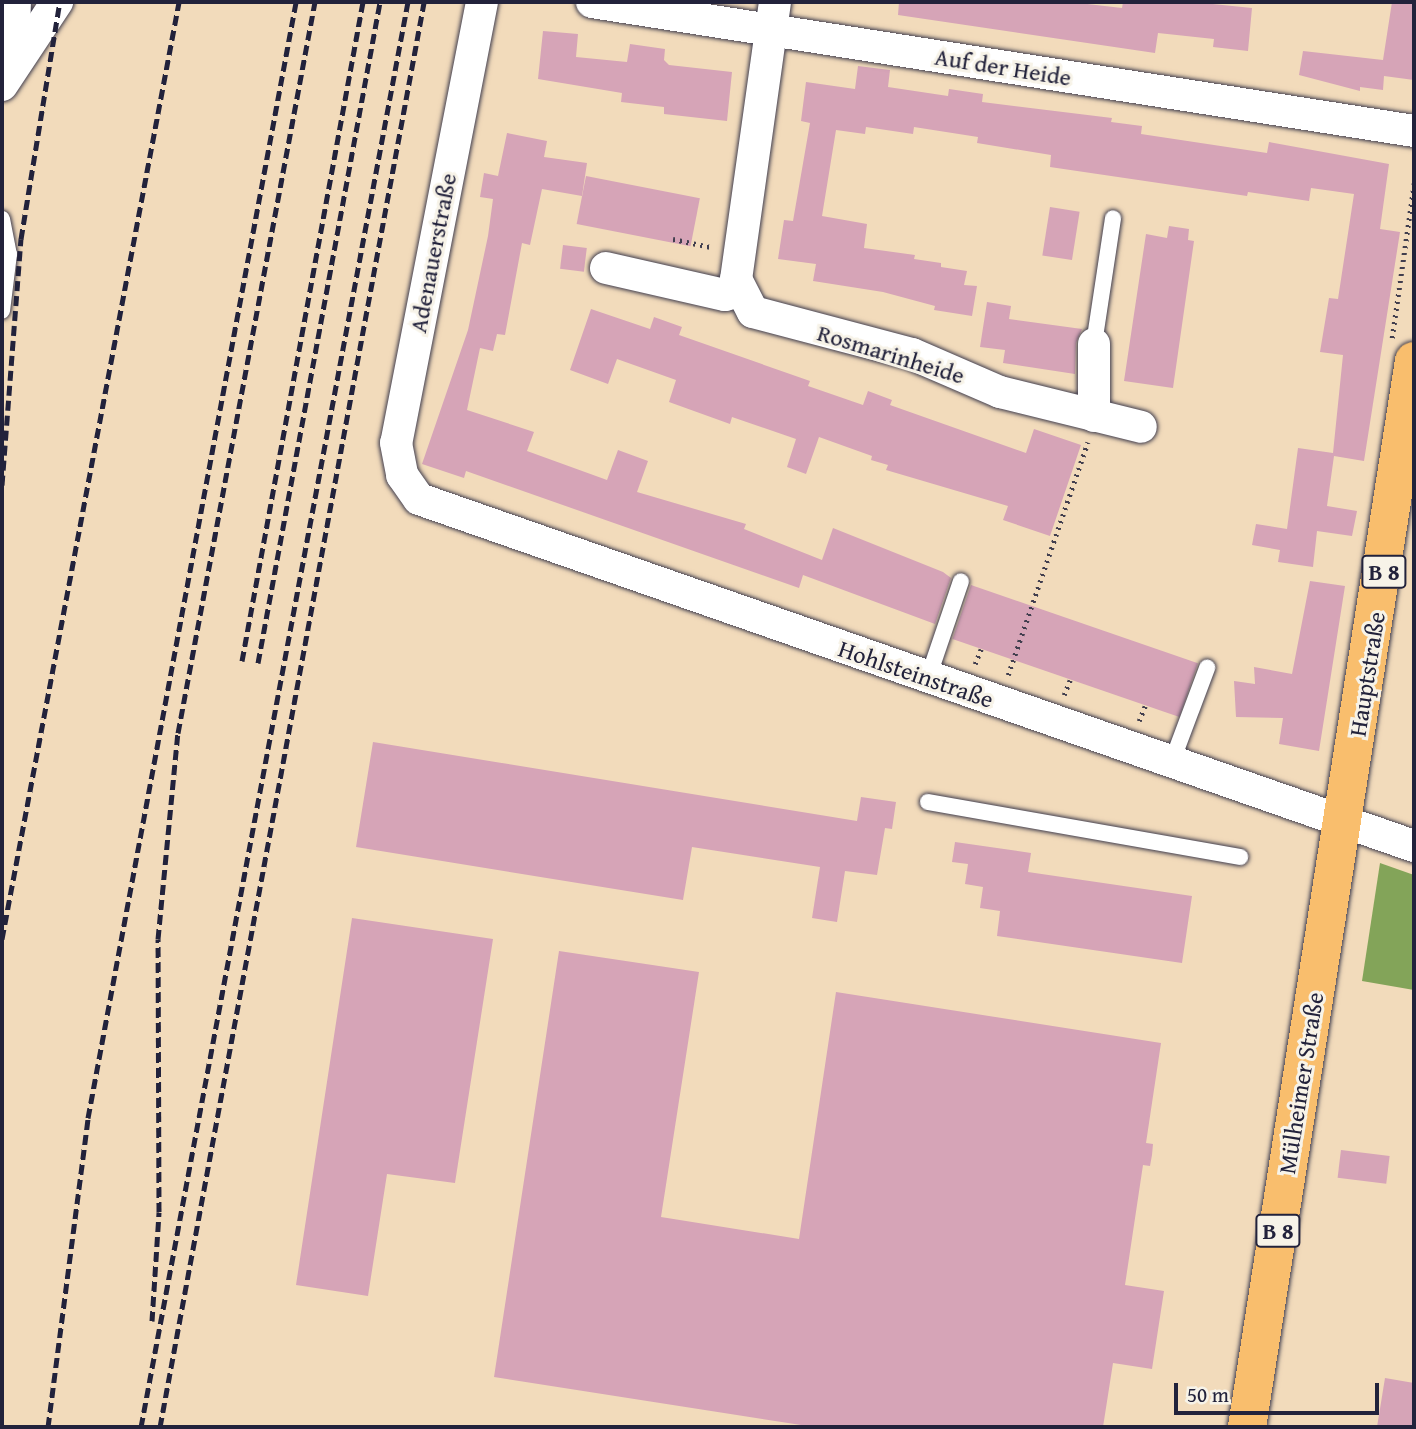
<!DOCTYPE html>
<html>
<head>
<meta charset="utf-8">
<style>
  body { margin:0 }
  #map { position:relative; width:1416px; height:1429px; overflow:hidden; background:#f2dbbb; font-family:"Gentium Book Plus",serif }
  div>[style] { position:absolute }
  .forest>* { inset:0; background:#83a459 }
  .building>* { inset:0; background:#d6a4b7; transform-origin:0 0 }
  .path>* { height:4.5px; margin-top:-2.25px; transform-origin:0; background:repeating-linear-gradient(90deg,#413e4e 0 2px,transparent 0 7px) }
  .roads { filter:drop-shadow(0 0 2px #413e4e) drop-shadow(0 0 2px #413e4e) }
  .service>* { height:16px; margin:-8px; padding:0 8px; transform-origin:8px; border-radius:8px; background:#fff }
  .minor>* { height:32px; margin:-16px; padding:0 16px; transform-origin:16px; border-radius:16px; background:#fff }
  .primary>* { height:38px; margin:-19px; padding:0 19px; transform-origin:19px; border-radius:19px; background:#f9be6d }
  .rail>* { height:5px; margin-top:-2.5px; transform-origin:0; background:repeating-linear-gradient(90deg,#22223b 0 10px,transparent 0 15px) }
  span { translate:-50% -50%; white-space:nowrap; text-align:center; line-height:1.15; -webkit-text-stroke:6px #f7f3e8; paint-order:stroke }
  .shield-label span { padding:2px 5px; background:#f7f3e8; border:2px solid; border-radius:5px; -webkit-text-stroke-width:0 }
  .shield-label { font-size:23px; color:#22223b; font-weight:700 }
  .street-label { font-size:24px; color:#22223b }
  .frame { position:absolute; inset:0; border:4px solid #22223b; pointer-events:none }
  .scale { position:absolute; left:1174px; top:1383px; width:205px; height:32px; box-sizing:border-box; border:4px solid #22223b; border-top:0; padding-left:9px; font-size:21px; line-height:24px; white-space:nowrap; color:#22223b; -webkit-text-stroke:5px #f7f3e8; paint-order:stroke }
</style>
</head>
<body>
<div id="map">
  <div class="forest">
    <div style="clip-path:polygon(1380px 863px,1414px 875px,1414px 990px,1362px 981px)"></div>
  </div>
  <div class="building">
    <div style="clip-path:polygon(899px 2px,1070px 2px,1122px 8px,1123px 2px,1193px 2px,1252px 8px,1248px 51px,1213px 47px,1214px 39px,1158px 33px,1155px 53px,898px 15px)"></div>
    <div style="clip-path:polygon(1392px 2px,1414px 2px,1414px 80px,1384px 76px,1383px 90px,1360px 87px,1360px 91px,1299px 75px,1303px 51px,1383px 60px)"></div>
    <div style="clip-path:polygon(543px 31px,578px 34px,576px 57px,627px 62px,630px 44px,665px 49px,664px 60px,669px 65px,732px 72px,727px 121px,664px 114px,664px 107px,621px 102px,622px 93px,538px 79px)"></div>
    <div style="clip-path:polygon(858px 66px,890px 70px,888px 87px,948px 96px,949px 89px,983px 94px,982px 102px,1112px 118px,1111px 122px,1142px 126px,1141px 134px,1267px 153px,1269px 142px,1389px 164px,1380px 229px,1400px 232px,1364px 461px,1334px 456px,1327px 506px,1357px 511px,1352px 536px,1317px 531px,1313px 567px,1278px 562px,1280px 550px,1252px 545px,1256px 524px,1287px 529px,1298px 448px,1333px 453px,1343px 355px,1320px 352px,1329px 298px,1338px 299px,1354px 194px,1311px 188px,1309px 201px,1248px 192px,1247px 196px,1050px 167px,1051px 155px,977px 143px,978px 137px,914px 127px,913px 134px,866px 127px,865px 134px,836px 130px,822px 216px,867px 224px,864px 248px,915px 255px,914px 259px,941px 263px,941px 267px,967px 271px,964px 285px,977px 286px,972px 316px,934px 310px,935px 306px,883px 292px,813px 281px,816px 264px,778px 259px,784px 220px,793px 221px,810px 123px,801px 121px,806px 82px,855px 89px)"></div>
    <div style="clip-path:polygon(507px 133px,547px 141px,544px 157px,587px 163px,582px 196px,542px 189px,530px 245px,522px 243px,505px 335px,497px 334px,493px 351px,480px 348px,467px 410px,534px 432px,527px 451px,607px 480px,618px 450px,648px 461px,637px 492px,746px 524px,744px 529px,822px 560px,833px 528px,943px 572px,951px 578px,935px 624px,803px 575px,799px 588px,466px 471px,464px 478px,422px 464px,468px 330px,488px 236px,493px 199px,480px 197px,484px 173px,498px 176px)"></div>
    <div style="left:586px;top:176px;width:116px;height:49px;rotate:11deg"></div>
    <div style="left:1050px;top:207px;width:30px;height:49px;rotate:9deg"></div>
    <div style="clip-path:polygon(1169px 226px,1189px 229px,1188px 240px,1194px 241px,1173px 388px,1124px 381px,1146px 234px,1167px 238px)"></div>
    <div style="left:563px;top:245px;width:24px;height:24px;rotate:7deg"></div>
    <div style="clip-path:polygon(987px 302px,1011px 306px,1009px 319px,1082px 329px,1076px 343px,1075px 374px,1003px 363px,1005px 350px,980px 347px)"></div>
    <div style="clip-path:polygon(591px 309px,650px 329px,654px 317px,682px 327px,679px 335px,810px 381px,808px 386px,863px 405px,868px 391px,892px 400px,890px 405px,1026px 453px,1034px 429px,1081px 445px,1050px 536px,1003px 520px,1008px 506px,886px 470px,888px 465px,871px 460px,872px 456px,819px 437px,806px 474px,787px 467px,796px 439px,732px 417px,730px 424px,669px 402px,676px 380px,617px 359px,608px 384px,570px 370px)"></div>
    <div style="clip-path:polygon(1310px 581px,1345px 586px,1319px 751px,1279px 744px,1283px 718px,1236px 717px,1234px 681px,1255px 684px,1254px 667px,1292px 674px)"></div>
    <div style="left:971px;top:585px;width:240px;height:57px;rotate:19deg"></div>
    <div style="clip-path:polygon(373px 742px,857px 821px,861px 797px,896px 802px,892px 829px,885px 828px,877px 875px,845px 871px,837px 922px,812px 918px,820px 867px,692px 847px,683px 900px,356px 847px)"></div>
    <div style="clip-path:polygon(955px 842px,1031px 853px,1028px 872px,1192px 896px,1182px 963px,997px 936px,1000px 911px,980px 908px,983px 887px,965px 884px,968px 864px,952px 862px)"></div>
    <div style="clip-path:polygon(352px 918px,493px 939px,455px 1183px,387px 1174px,368px 1296px,296px 1285px)"></div>
    <div style="clip-path:polygon(559px 951px,699px 972px,661px 1217px,799px 1239px,836px 992px,1161px 1043px,1146px 1143px,1153px 1144px,1152px 1155px,1150px 1166px,1143px 1165px,1125px 1285px,1164px 1291px,1152px 1369px,1113px 1363px,1103px 1427px,814px 1427px,494px 1377px)"></div>
    <div style="left:1341px;top:1150px;width:49px;height:28px;rotate:7deg"></div>
    <div style="clip-path:polygon(1385px 1378px,1414px 1383px,1414px 1427px,1377px 1427px)"></div>
  </div>
  <div class="path">
    <div style="left:673px;top:239px;width:39px;rotate:12deg"></div>
    <div style="left:1392px;top:338px;width:157px;rotate:-81.9deg"></div>
    <div style="left:975px;top:664px;width:16px;rotate:-68deg"></div>
    <div style="left:1008px;top:675px;width:246px;rotate:-71.1deg"></div>
    <div style="left:1064px;top:695px;width:16px;rotate:-68deg"></div>
    <div style="left:1139px;top:721px;width:16px;rotate:-68deg"></div>
  </div>
  <div class="roads">
    <div class="service">
      <div style="left:2px;top:219px;width:36px;rotate:79deg"></div>
      <div style="left:9px;top:254px;width:57px;rotate:97deg"></div>
      <div style="left:1094px;top:344px;width:127px;rotate:-81.4deg"></div>
      <div style="left:928px;top:678px;width:102px;rotate:-71.2deg"></div>
      <div style="left:1171px;top:764px;width:103px;rotate:-69.4deg"></div>
      <div style="left:928px;top:802px;width:317px;rotate:10deg"></div>
    </div>
    <div class="minor">
      <div style="left:482px;top:2px;width:449px;rotate:101deg"></div>
      <div style="left:396px;top:443px;width:33px;rotate:79deg"></div>
      <div style="left:402px;top:475px;width:29px;rotate:55deg"></div>
      <div style="left:419px;top:499px;width:1054px;rotate:19.23deg"></div>
      <div style="left:592px;top:2px;width:832px;rotate:8.92deg"></div>
      <div style="left:775px;top:2px;width:280px;rotate:98deg"></div>
      <div style="left:736px;top:279px;width:37px;rotate:63deg"></div>
      <div style="left:753px;top:312px;width:164px;rotate:14.8deg"></div>
      <div style="left:912px;top:354px;width:96px;rotate:23.4deg"></div>
      <div style="left:1000px;top:392px;width:145px;rotate:13.9deg"></div>
      <div style="left:13px;top:64px;width:62px;rotate:-88.2deg"></div>
      <div style="left:2px;top:85px;width:100px;rotate:-56.5deg"></div>
      <div style="left:606px;top:268px;width:122px;rotate:12.8deg"></div>
      <div style="left:725px;top:295px;width:15px;rotate:-16deg"></div>
      <div style="left:1094px;top:416px;width:72px;rotate:-90deg"></div>
    </div>
    <div class="primary">
      <div style="left:1247px;top:1427px;width:1079px;rotate:-81.1deg"></div>
    </div>
  </div>
  <div class="rail">
    <div style="left:2px;top:485px;width:247px;rotate:-85.6deg"></div>
    <div style="left:21px;top:239px;width:240px;rotate:-80.7deg"></div>
    <div style="left:242px;top:661px;width:670px;rotate:-79.6deg"></div>
    <div style="left:258px;top:663px;width:672px;rotate:-79.54deg"></div>
    <div style="left:2px;top:939px;width:954px;rotate:-79.3deg"></div>
    <div style="left:152px;top:1321px;width:109px;rotate:-86.3deg"></div>
    <div style="left:159px;top:1212px;width:273px;rotate:-90.2deg"></div>
    <div style="left:158px;top:939px;width:207px;rotate:-84.5deg"></div>
    <div style="left:178px;top:733px;width:744px;rotate:-79.39deg"></div>
    <div style="left:48px;top:1427px;width:312px;rotate:-82.6deg"></div>
    <div style="left:88px;top:1118px;width:1135px;rotate:-79.44deg"></div>
    <div style="left:141px;top:1427px;width:1450px;rotate:-79.39deg"></div>
    <div style="left:160px;top:1427px;width:1449px;rotate:-79.5deg"></div>
  </div>
  <div class="shield-label">
    <span style="left:1384px;top:572px">B 8</span>
    <span style="left:1278px;top:1231px">B 8</span>
  </div>
  <div class="street-label">
    <span style="left:1003px;top:67px;rotate:9deg">Auf der Heide</span>
    <span style="left:433px;top:253px;rotate:-79deg">Adenauerstraße</span>
    <span style="left:891px;top:354px;rotate:17deg">Rosmarinheide</span>
    <span style="left:916px;top:674px;rotate:19deg">Hohlsteinstraße</span>
    <span style="left:1367px;top:674px;rotate:-81deg">Hauptstraße</span>
    <span style="left:1301px;top:1083px;rotate:-81deg">Mülheimer Straße</span>
  </div>
  <div class="frame"></div>
  <div class="scale">50 m</div>
</div>
</body>
</html>
